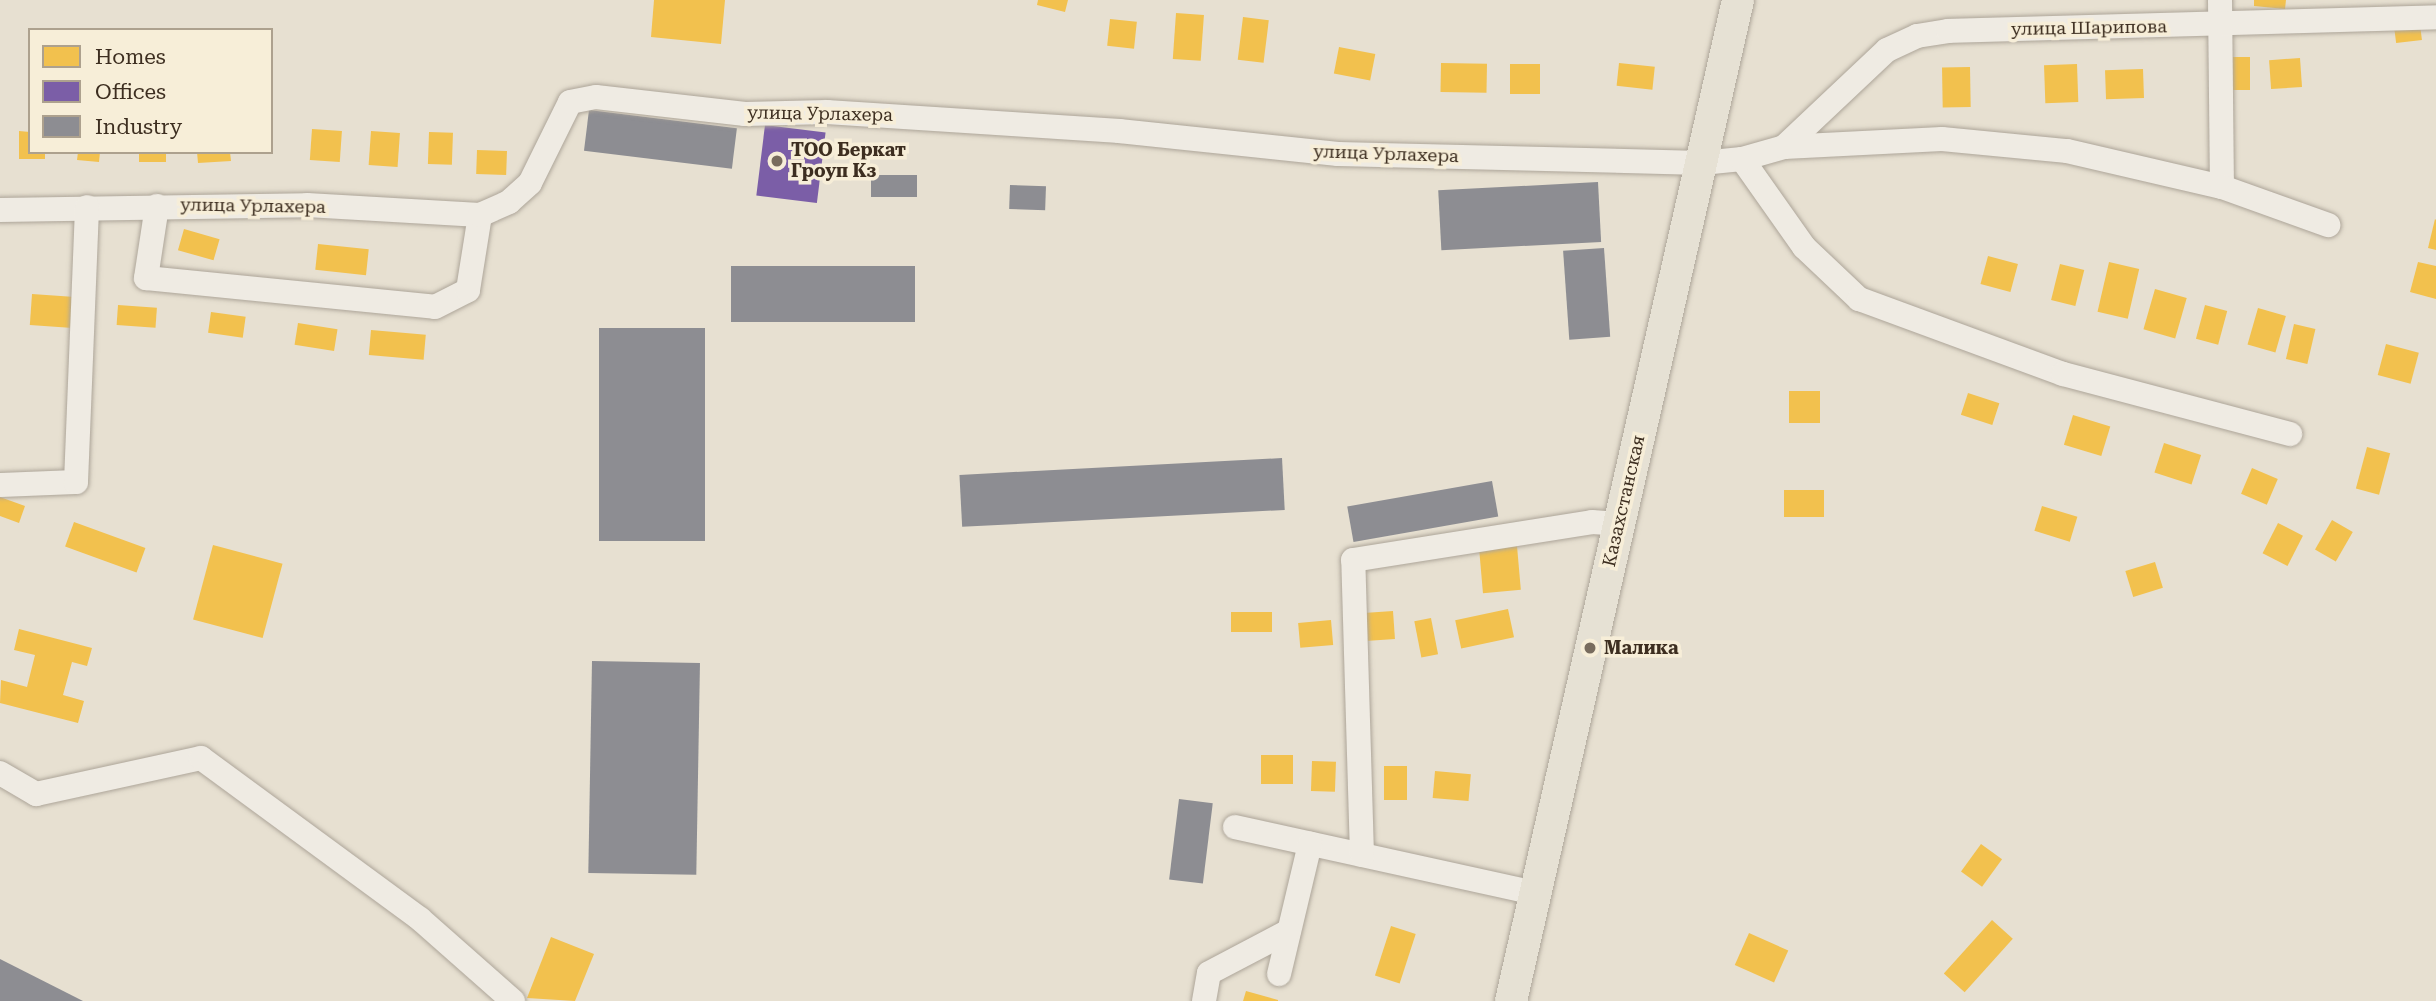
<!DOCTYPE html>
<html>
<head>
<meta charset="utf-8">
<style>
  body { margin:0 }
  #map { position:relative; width:2436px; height:1001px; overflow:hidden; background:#e7e0d1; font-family:"Roboto Serif",serif }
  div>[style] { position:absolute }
  .homes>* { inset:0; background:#f2c14e; transform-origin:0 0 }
  .offices>* { inset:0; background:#7b5ea7; transform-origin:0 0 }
  .industry>* { inset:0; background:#8d8d92; transform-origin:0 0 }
  .roads { filter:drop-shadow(0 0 2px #ada599) drop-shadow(0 0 2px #ada599) }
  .minor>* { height:24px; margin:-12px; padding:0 12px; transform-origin:12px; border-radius:12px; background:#efebe3 }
  .major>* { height:32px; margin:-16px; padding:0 16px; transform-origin:16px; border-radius:16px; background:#e6e1d4 }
  .dots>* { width:19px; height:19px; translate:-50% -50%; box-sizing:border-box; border:4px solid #f7eed8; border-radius:50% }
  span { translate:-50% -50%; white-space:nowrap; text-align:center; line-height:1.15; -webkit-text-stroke:7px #f7eed8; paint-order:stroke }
  .street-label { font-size:18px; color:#3d2e20 }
  .poi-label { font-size:18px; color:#3d2e20; font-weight:700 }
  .left { translate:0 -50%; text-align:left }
  .legend { position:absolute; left:28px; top:28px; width:245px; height:126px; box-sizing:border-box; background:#f7eed8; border:2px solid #ada18e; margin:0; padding:9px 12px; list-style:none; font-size:21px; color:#3d2e20 }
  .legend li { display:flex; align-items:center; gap:14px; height:35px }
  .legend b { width:35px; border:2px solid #ada18e }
</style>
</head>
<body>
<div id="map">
  <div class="homes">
    <div style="clip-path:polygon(654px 0,725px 0,721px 44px,651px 37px)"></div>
    <div style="clip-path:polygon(1038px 0,1068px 0,1065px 12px,1037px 5px)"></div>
    <div style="clip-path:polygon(2254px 0,2286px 0,2285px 9px,2254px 6px)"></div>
    <div style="left:1176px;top:13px;width:28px;height:46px;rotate:4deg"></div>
    <div style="left:1243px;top:17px;width:26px;height:43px;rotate:7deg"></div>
    <div style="left:1110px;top:19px;width:27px;height:27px;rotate:6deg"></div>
    <div style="left:2420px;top:24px;width:16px;height:26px;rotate:83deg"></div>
    <div style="left:1339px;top:47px;width:37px;height:27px;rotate:11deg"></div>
    <div style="left:2250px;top:57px;width:33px;height:24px;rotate:90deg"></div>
    <div style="left:2300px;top:58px;width:29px;height:31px;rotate:86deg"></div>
    <div style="left:1441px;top:63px;width:46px;height:29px;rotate:1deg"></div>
    <div style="left:1619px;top:63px;width:36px;height:23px;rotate:6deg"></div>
    <div style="left:1510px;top:64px;width:30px;height:30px"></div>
    <div style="left:2077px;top:64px;width:38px;height:33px;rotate:88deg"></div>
    <div style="left:1970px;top:67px;width:40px;height:28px;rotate:89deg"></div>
    <div style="left:2143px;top:69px;width:29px;height:38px;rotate:88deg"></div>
    <div style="left:312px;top:129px;width:30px;height:31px;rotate:4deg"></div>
    <div style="clip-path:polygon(19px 131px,30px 132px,30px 152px,45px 152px,45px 159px,19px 159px)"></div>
    <div style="left:371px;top:131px;width:29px;height:34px;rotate:4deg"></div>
    <div style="left:429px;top:132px;width:24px;height:32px;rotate:2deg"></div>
    <div style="left:477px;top:150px;width:30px;height:24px;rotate:2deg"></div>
    <div style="clip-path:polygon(78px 152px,100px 152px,99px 162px,77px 160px)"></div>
    <div style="left:139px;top:152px;width:27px;height:10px"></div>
    <div style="clip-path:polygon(197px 152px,230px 152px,231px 161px,198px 163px)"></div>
    <div style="clip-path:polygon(2435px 219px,2436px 220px,2436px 250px,2428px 248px)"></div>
    <div style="left:184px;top:229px;width:37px;height:22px;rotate:16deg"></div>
    <div style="left:318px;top:244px;width:51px;height:26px;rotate:6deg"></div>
    <div style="left:1988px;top:256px;width:31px;height:29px;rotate:15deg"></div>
    <div style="left:2109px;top:262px;width:31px;height:51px;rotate:13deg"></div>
    <div style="clip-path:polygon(2418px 262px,2436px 266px,2436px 299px,2410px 292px)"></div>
    <div style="left:2060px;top:264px;width:25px;height:37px;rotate:14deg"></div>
    <div style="left:2155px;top:289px;width:33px;height:42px;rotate:16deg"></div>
    <div style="left:32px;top:294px;width:43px;height:31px;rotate:4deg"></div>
    <div style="left:118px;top:305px;width:39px;height:20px;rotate:4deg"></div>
    <div style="left:2205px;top:305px;width:23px;height:35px;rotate:15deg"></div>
    <div style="left:2258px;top:308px;width:29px;height:38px;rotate:16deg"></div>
    <div style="left:211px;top:312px;width:35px;height:21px;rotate:8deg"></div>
    <div style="left:298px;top:323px;width:40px;height:22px;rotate:9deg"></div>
    <div style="left:2294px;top:324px;width:22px;height:36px;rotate:13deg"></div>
    <div style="left:371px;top:330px;width:55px;height:25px;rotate:5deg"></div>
    <div style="left:2386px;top:344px;width:34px;height:32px;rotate:15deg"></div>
    <div style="left:1789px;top:391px;width:31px;height:32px"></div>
    <div style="left:1968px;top:393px;width:33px;height:23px;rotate:18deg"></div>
    <div style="left:2073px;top:415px;width:39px;height:31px;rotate:17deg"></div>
    <div style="left:2164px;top:443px;width:39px;height:31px;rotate:18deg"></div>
    <div style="left:2367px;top:447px;width:24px;height:43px;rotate:15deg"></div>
    <div style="left:2252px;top:468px;width:28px;height:28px;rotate:23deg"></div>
    <div style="left:1784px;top:490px;width:40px;height:27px"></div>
    <div style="clip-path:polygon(0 497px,25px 506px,19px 523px,0 516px)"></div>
    <div style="left:2042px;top:506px;width:37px;height:26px;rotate:17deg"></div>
    <div style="left:2332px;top:520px;width:24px;height:34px;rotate:30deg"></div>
    <div style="left:74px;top:522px;width:76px;height:26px;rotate:20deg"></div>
    <div style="left:2278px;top:523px;width:28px;height:34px;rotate:27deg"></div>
    <div style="left:213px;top:545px;width:72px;height:77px;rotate:15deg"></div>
    <div style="left:1517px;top:546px;width:44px;height:38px;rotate:85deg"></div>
    <div style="left:2155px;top:562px;width:27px;height:31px;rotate:73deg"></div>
    <div style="left:1508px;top:609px;width:29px;height:54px;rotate:78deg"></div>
    <div style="left:1393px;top:611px;width:28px;height:33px;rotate:86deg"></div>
    <div style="left:1231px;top:612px;width:41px;height:20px"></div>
    <div style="left:1431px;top:618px;width:37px;height:17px;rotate:79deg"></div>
    <div style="left:1331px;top:620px;width:25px;height:33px;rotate:85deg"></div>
    <div style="clip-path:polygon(19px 629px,92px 648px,87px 666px,72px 662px,63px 695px,84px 701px,78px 723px,0 703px,1px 680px,27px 687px,35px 655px,14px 650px)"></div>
    <div style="left:1261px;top:755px;width:32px;height:29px"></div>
    <div style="left:1312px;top:761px;width:24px;height:30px;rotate:2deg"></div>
    <div style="left:1384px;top:766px;width:23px;height:34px"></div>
    <div style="left:1435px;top:771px;width:36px;height:27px;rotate:5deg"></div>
    <div style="left:1981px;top:844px;width:26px;height:34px;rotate:36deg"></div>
    <div style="left:1992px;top:920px;width:28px;height:72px;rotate:42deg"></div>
    <div style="left:1391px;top:926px;width:26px;height:52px;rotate:18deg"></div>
    <div style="left:1749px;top:933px;width:43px;height:35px;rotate:24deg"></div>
    <div style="clip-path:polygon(551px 937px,594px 954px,575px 1001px,527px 998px)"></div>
    <div style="clip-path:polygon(1246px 991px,1278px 1000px,1278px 1001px,1243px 1001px)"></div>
  </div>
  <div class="offices">
    <div style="left:765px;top:125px;width:61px;height:71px;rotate:7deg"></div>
  </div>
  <div class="industry">
    <div style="left:589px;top:110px;width:149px;height:41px;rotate:7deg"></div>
    <div style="left:871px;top:175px;width:46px;height:22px"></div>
    <div style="left:1598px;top:182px;width:60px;height:160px;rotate:87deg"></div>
    <div style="left:1010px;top:185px;width:36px;height:24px;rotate:2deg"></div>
    <div style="left:1604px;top:248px;width:89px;height:41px;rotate:86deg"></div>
    <div style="left:731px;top:266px;width:184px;height:56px"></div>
    <div style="left:599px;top:328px;width:106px;height:213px"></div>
    <div style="left:1282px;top:458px;width:52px;height:323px;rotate:87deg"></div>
    <div style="left:1492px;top:481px;width:36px;height:147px;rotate:80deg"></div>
    <div style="left:592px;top:661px;width:108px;height:212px;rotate:1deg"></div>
    <div style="left:1179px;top:799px;width:34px;height:81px;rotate:7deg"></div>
    <div style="clip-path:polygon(0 959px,83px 1001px,0 1001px)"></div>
  </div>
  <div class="roads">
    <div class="minor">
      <div style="left:2220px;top:0;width:187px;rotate:89.4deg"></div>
      <div style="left:1784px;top:147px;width:141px;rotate:-43.3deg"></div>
      <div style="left:1887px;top:50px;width:33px;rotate:-25deg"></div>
      <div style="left:1917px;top:36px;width:31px;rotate:-9deg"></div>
      <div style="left:1948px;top:31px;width:488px;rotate:-1.6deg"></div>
      <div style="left:1742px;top:159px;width:108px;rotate:54.8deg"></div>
      <div style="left:1804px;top:247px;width:76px;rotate:43.4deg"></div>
      <div style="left:1859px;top:299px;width:217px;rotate:20.2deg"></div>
      <div style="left:2063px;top:374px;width:235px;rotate:14.8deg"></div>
      <div style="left:157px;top:206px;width:73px;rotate:98.7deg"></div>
      <div style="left:146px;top:278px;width:290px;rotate:5.7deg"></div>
      <div style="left:435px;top:307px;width:37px;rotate:-27deg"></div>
      <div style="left:468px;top:290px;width:76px;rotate:-80.9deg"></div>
      <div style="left:0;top:210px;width:307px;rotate:-0.9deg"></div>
      <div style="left:307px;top:205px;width:173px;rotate:3.3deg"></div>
      <div style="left:480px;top:215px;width:32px;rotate:-24deg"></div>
      <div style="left:509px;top:202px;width:28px;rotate:-42deg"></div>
      <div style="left:530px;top:183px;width:90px;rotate:-63.7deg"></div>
      <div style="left:570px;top:102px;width:26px;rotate:-11deg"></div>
      <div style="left:596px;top:97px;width:150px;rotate:6.5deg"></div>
      <div style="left:745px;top:114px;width:82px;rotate:-1.4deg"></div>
      <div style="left:827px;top:112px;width:293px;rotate:3.7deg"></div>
      <div style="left:1119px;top:131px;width:220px;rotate:6deg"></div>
      <div style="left:1338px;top:154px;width:364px;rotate:1.4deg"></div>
      <div style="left:1702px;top:163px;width:40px;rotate:-5.7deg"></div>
      <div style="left:1742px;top:159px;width:44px;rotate:-15.9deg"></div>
      <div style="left:1784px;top:147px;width:158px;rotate:-2.9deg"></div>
      <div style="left:1942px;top:139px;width:126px;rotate:5.5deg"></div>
      <div style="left:2067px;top:151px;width:159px;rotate:13.1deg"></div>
      <div style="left:2222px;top:187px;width:113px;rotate:19.7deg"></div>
      <div style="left:0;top:485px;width:76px;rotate:-2.3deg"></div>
      <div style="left:76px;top:482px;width:275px;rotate:-87.7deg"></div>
      <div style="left:0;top:773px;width:42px;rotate:30.3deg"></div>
      <div style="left:36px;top:794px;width:169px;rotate:-12.3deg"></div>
      <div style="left:201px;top:758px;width:272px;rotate:36.3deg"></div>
      <div style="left:420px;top:919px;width:124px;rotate:41.4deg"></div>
      <div style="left:1235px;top:827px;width:308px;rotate:12.4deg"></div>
      <div style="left:1362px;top:855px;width:295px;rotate:-91.7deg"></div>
      <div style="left:1353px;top:560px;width:242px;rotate:-9deg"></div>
      <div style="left:1592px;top:522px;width:27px;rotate:4deg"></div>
      <div style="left:1279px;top:974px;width:134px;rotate:-76.6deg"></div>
      <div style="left:1204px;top:1001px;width:28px;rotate:-80deg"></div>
      <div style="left:1209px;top:973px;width:90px;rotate:-27.7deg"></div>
    </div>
    <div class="major">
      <div style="left:1511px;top:1001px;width:1026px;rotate:-77.22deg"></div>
    </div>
  </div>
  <div class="dots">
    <div style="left:777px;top:161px;background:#786c5e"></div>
    <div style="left:1590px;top:648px;background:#786c5e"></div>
  </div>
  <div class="street-label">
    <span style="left:2089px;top:28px;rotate:-1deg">улица Шарипова</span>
    <span style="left:820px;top:114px;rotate:1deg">улица Урлахера</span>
    <span style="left:1386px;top:154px;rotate:2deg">улица Урлахера</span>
    <span style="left:253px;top:206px;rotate:1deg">улица Урлахера</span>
    <span style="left:1624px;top:501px;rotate:-77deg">Казахстанская</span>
  </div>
  <div class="poi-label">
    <span class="left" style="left:791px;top:161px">ТОО Беркат<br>Гроуп Кз</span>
    <span class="left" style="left:1604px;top:648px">Малика</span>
  </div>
  <ul class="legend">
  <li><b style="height:19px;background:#f2c14e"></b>Homes</li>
  <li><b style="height:19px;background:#7b5ea7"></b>Offices</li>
  <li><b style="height:19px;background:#8d8d92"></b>Industry</li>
  </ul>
</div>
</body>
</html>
